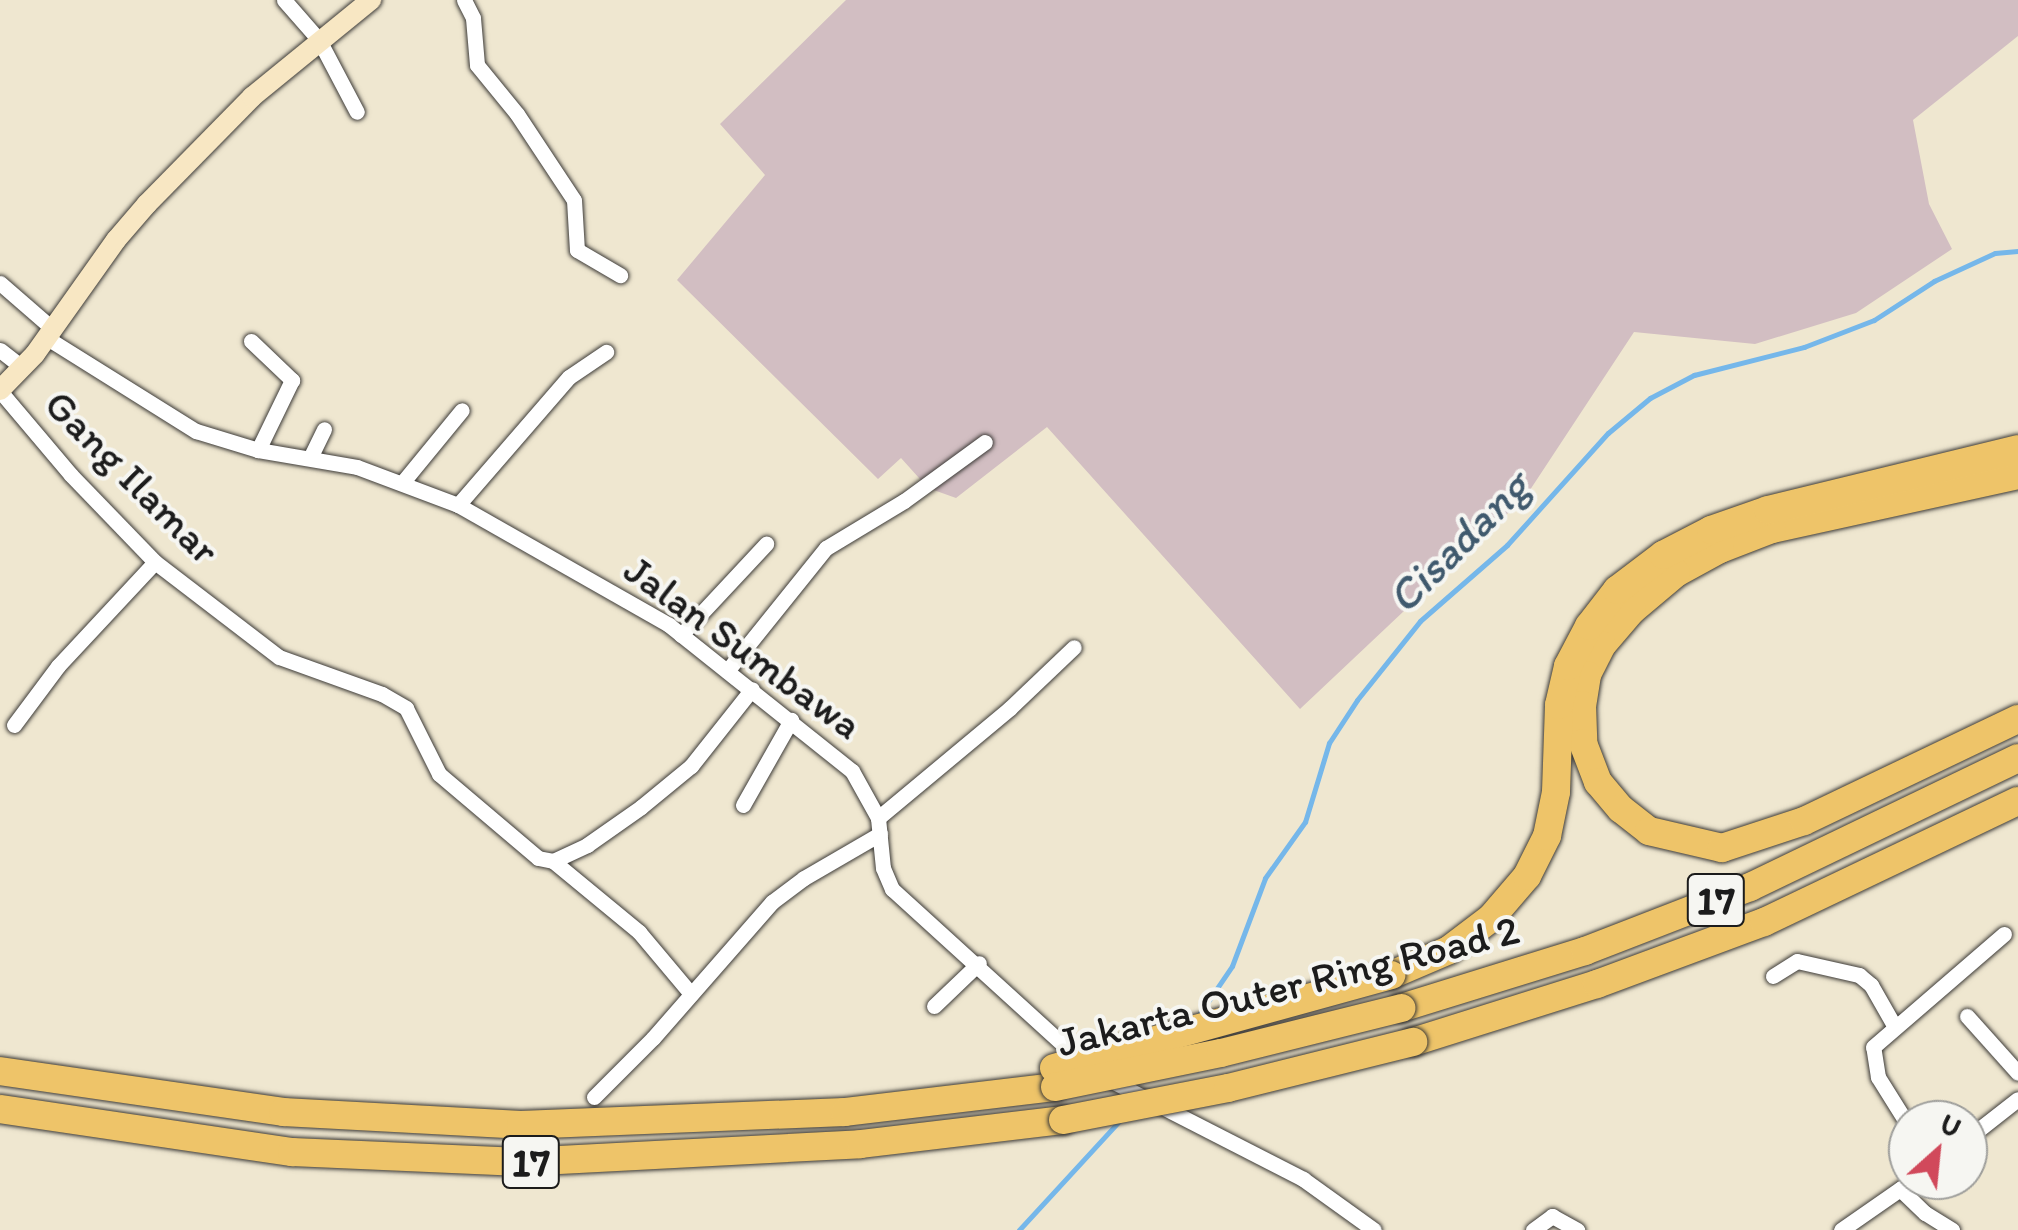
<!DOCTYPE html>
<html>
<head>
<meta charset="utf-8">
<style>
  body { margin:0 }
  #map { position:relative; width:2018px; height:1230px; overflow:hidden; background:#efe7d0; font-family:Itim,sans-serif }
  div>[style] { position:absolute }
  .industrial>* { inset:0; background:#d2bec2 }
  .stream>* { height:5px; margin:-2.5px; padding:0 2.5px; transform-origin:2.5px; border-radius:2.5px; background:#75b7ea }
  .roads { filter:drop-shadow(0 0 2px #3c3a37) drop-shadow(0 0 2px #3c3a37) }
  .street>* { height:15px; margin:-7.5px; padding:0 7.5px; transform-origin:7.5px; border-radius:7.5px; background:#fff }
  .secondary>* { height:20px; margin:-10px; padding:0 10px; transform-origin:10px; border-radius:10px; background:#f8e7c3 }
  .highway>* { height:28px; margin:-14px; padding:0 14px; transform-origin:14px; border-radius:14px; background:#eec469 }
  .bridges { filter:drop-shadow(0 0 2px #3c3a37) drop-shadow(0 0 2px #3c3a37) }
  .highway-bridge>* { height:28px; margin:-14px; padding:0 14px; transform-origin:14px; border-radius:14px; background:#eec469 }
  span { translate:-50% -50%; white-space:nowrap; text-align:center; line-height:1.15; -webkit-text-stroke:8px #f6f6f2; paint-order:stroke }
  .shield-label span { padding:2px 8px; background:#f6f6f2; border:2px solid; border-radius:8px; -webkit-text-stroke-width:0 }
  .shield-label { font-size:40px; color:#1c1c1c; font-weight:700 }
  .street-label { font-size:42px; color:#1c1c1c }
  .water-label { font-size:45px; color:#405a6e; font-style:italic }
  .north { position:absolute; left:1888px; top:1100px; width:100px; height:100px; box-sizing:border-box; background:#f6f6f2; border:2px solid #9f9f9c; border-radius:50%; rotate:27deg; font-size:28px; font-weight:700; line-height:40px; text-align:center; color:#1c1c1c }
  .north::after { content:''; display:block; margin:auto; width:35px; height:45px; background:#d1495b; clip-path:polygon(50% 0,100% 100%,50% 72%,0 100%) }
</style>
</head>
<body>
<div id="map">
  <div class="industrial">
    <div style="clip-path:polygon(846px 0,2018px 0,2018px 36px,1913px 120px,1929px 204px,1952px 249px,1856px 313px,1755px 344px,1634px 332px,1526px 496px,1300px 709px,1047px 427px,956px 498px,928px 488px,901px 458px,878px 479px,677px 280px,765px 175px,720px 124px)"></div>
  </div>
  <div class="stream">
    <div style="left:1196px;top:1019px;width:64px;rotate:-55.8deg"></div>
    <div style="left:1232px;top:966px;width:94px;rotate:-69.4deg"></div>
    <div style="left:1265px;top:878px;width:69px;rotate:-54.5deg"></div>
    <div style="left:1305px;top:822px;width:83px;rotate:-73.1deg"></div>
    <div style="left:1329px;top:743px;width:51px;rotate:-56.9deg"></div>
    <div style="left:1357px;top:700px;width:101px;rotate:-51.4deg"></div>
    <div style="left:1420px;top:621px;width:116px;rotate:-41.1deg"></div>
    <div style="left:1507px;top:545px;width:151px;rotate:-48deg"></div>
    <div style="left:1608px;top:433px;width:55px;rotate:-39.8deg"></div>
    <div style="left:1650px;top:398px;width:50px;rotate:-27.6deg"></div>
    <div style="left:1694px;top:375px;width:114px;rotate:-14.3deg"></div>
    <div style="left:1804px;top:347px;width:75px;rotate:-21.1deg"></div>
    <div style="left:1874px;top:320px;width:72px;rotate:-33deg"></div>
    <div style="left:1934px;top:281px;width:67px;rotate:-24.7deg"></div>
    <div style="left:1995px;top:253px;width:23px;rotate:-5deg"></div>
    <div style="left:1019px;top:1230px;width:152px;rotate:-47.4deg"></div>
  </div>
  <div class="roads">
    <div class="street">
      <div style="left:284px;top:0;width:53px;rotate:48.8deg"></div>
      <div style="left:319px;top:40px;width:81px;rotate:62.2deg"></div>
      <div style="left:464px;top:0;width:20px;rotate:63deg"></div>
      <div style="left:473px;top:18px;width:47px;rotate:85.1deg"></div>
      <div style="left:477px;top:65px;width:63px;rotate:50.8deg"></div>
      <div style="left:517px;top:114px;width:103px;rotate:56.5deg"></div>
      <div style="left:574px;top:200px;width:50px;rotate:86.6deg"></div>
      <div style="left:577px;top:250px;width:50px;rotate:30.2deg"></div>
      <div style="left:0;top:283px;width:70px;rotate:41deg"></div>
      <div style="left:47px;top:338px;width:176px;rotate:32deg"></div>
      <div style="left:196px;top:431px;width:65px;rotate:17deg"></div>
      <div style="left:258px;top:450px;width:100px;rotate:9.7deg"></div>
      <div style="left:357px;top:467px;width:108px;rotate:20.6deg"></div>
      <div style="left:458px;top:505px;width:243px;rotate:29.6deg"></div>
      <div style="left:669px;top:625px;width:234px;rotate:38.6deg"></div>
      <div style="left:852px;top:771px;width:54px;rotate:61deg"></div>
      <div style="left:878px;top:818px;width:50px;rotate:84.3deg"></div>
      <div style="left:883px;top:868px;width:23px;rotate:67deg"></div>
      <div style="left:892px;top:889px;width:256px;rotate:42.3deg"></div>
      <div style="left:251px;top:341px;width:57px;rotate:43.6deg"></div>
      <div style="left:292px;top:380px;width:78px;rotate:115.9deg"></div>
      <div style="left:0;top:350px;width:28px;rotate:38deg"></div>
      <div style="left:0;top:391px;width:110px;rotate:49.8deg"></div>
      <div style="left:71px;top:475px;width:121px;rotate:46deg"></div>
      <div style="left:155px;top:562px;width:156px;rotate:37.5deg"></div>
      <div style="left:279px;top:657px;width:109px;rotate:19.8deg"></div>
      <div style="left:382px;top:694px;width:28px;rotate:30deg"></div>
      <div style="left:406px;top:708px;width:74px;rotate:63.4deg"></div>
      <div style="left:439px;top:774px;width:130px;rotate:40.3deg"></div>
      <div style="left:538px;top:858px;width:15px;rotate:11deg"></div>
      <div style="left:553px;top:861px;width:38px;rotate:-25deg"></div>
      <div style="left:587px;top:845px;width:66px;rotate:-35.1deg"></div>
      <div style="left:641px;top:807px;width:65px;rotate:-39.4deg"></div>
      <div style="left:691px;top:766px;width:98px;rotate:-51.6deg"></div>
      <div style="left:310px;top:458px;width:32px;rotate:-64deg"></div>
      <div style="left:402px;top:483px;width:94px;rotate:-50.6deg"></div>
      <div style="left:458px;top:505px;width:169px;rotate:-49.1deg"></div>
      <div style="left:569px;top:377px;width:45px;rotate:-34deg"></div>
      <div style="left:681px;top:635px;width:125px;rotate:-47deg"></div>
      <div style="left:727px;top:671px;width:158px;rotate:-51.2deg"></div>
      <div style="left:826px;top:548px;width:91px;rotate:-31.1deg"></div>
      <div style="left:904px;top:501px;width:100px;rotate:-36.1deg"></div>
      <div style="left:14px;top:725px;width:74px;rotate:-53.3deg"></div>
      <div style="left:58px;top:666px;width:142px;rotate:-47deg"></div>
      <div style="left:743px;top:805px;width:98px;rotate:-60.5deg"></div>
      <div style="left:878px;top:818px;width:172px;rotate:-39.8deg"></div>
      <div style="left:1010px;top:708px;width:88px;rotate:-43.6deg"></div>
      <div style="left:553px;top:861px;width:112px;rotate:39.5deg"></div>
      <div style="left:639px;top:932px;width:81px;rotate:50deg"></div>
      <div style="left:1773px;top:976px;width:28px;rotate:-32deg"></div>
      <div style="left:1797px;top:961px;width:64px;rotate:12.7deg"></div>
      <div style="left:1859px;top:975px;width:16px;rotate:40deg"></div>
      <div style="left:1871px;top:985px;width:48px;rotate:60.3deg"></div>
      <div style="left:934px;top:1006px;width:62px;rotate:-43.7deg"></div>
      <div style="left:1967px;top:1016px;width:76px;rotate:48.2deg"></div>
      <div style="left:1104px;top:1077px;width:224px;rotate:27.1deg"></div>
      <div style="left:1303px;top:1179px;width:87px;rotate:35.7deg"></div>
      <div style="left:594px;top:1097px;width:83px;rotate:-45deg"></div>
      <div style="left:653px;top:1038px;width:181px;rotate:-48.8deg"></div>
      <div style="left:772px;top:902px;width:40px;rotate:-37deg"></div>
      <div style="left:804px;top:878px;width:88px;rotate:-30.1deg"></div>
      <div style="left:1908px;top:1125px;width:57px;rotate:-122deg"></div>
      <div style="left:1878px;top:1077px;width:30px;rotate:-99deg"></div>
      <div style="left:1873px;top:1047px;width:173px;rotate:-40.8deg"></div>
      <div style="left:1968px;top:1138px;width:63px;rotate:-38deg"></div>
      <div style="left:1900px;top:1189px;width:35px;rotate:44deg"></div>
      <div style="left:1925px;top:1213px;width:32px;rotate:32deg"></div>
      <div style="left:1533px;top:1230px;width:24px;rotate:-36deg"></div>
      <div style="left:1552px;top:1216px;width:29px;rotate:29deg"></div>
      <div style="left:1841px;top:1230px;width:88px;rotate:-34.8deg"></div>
    </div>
    <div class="secondary">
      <div style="left:0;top:390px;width:50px;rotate:-45.8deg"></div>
      <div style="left:35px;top:354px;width:140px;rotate:-54.6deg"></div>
      <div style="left:116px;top:240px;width:48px;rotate:-49.3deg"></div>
      <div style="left:147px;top:204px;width:150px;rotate:-45.5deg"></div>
      <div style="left:252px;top:97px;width:154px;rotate:-39.2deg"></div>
    </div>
    <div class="highway">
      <div style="left:2018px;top:475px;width:252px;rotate:167.6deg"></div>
      <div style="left:1772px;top:529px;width:56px;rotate:159deg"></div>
      <div style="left:1720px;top:549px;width:50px;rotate:151.4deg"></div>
      <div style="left:1676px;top:573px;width:57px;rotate:139.9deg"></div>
      <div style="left:1632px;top:610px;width:46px;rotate:130.6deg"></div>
      <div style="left:1602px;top:645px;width:34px;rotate:117deg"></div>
      <div style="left:1587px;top:675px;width:30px;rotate:99deg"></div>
      <div style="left:1582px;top:705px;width:38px;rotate:88deg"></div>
      <div style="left:1583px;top:743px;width:42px;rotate:69deg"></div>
      <div style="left:1598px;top:782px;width:35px;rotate:50deg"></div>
      <div style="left:1621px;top:809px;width:36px;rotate:38deg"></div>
      <div style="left:1649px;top:831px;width:75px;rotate:13.1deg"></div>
      <div style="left:1722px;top:848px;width:86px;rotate:-18.2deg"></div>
      <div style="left:1804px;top:821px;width:237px;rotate:-25.5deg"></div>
      <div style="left:1391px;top:975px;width:63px;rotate:-23.3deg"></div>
      <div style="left:1449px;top:950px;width:53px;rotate:-37.3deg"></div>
      <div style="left:1491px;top:918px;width:55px;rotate:-49.4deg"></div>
      <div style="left:1527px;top:876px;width:45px;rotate:-63.4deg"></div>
      <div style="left:1547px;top:836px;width:45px;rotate:-78.4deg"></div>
      <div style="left:1556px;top:792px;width:87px;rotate:-88deg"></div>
      <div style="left:1559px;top:705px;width:40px;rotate:-77deg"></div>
      <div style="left:1568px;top:666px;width:45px;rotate:-62.3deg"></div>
      <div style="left:1589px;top:626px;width:46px;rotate:-52.1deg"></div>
      <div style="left:1617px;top:590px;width:58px;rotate:-37.3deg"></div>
      <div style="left:1663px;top:555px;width:54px;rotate:-27.5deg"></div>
      <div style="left:1711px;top:530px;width:60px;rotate:-19.3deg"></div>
      <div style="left:1768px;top:510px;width:257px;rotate:-13.7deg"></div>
      <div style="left:1401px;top:1008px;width:193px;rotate:-17.2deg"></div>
      <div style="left:1585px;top:951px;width:177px;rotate:-21.2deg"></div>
      <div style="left:1750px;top:887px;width:297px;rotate:-25.7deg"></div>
      <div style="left:1413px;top:1042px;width:193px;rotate:-17.5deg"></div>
      <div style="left:1597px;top:984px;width:178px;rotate:-20.4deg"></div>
      <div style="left:1764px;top:922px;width:281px;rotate:-25.5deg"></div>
      <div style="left:0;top:1071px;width:286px;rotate:8.2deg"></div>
      <div style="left:283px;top:1112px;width:238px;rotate:3.1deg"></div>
      <div style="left:521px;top:1125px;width:324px;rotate:-2.3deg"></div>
      <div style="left:845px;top:1112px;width:211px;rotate:-6.8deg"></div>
      <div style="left:0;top:1109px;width:295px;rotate:8.4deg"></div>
      <div style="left:292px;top:1152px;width:229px;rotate:2.5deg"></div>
      <div style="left:521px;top:1162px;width:340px;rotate:-3deg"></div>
      <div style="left:861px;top:1144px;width:203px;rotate:-6.8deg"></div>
    </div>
  </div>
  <div class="bridges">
    <div class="highway-bridge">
      <div style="left:1054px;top:1068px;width:350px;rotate:-15.4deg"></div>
      <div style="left:1055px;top:1087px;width:169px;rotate:-11.6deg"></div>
      <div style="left:1221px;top:1053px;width:186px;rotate:-14deg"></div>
      <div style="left:1063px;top:1120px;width:168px;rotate:-11deg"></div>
      <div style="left:1228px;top:1088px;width:191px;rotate:-14deg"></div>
    </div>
  </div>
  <div class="shield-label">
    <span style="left:1716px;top:900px">17</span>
    <span style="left:531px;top:1162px">17</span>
  </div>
  <div class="street-label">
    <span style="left:132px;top:477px;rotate:45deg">Gang Ilamar</span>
    <span style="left:743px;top:647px;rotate:36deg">Jalan Sumbawa</span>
    <span style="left:1288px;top:986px;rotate:-14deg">Jakarta Outer Ring Road 2</span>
  </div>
  <div class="water-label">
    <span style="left:1458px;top:542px;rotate:-45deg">Cisadang</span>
  </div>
  <div class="north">U</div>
</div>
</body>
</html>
